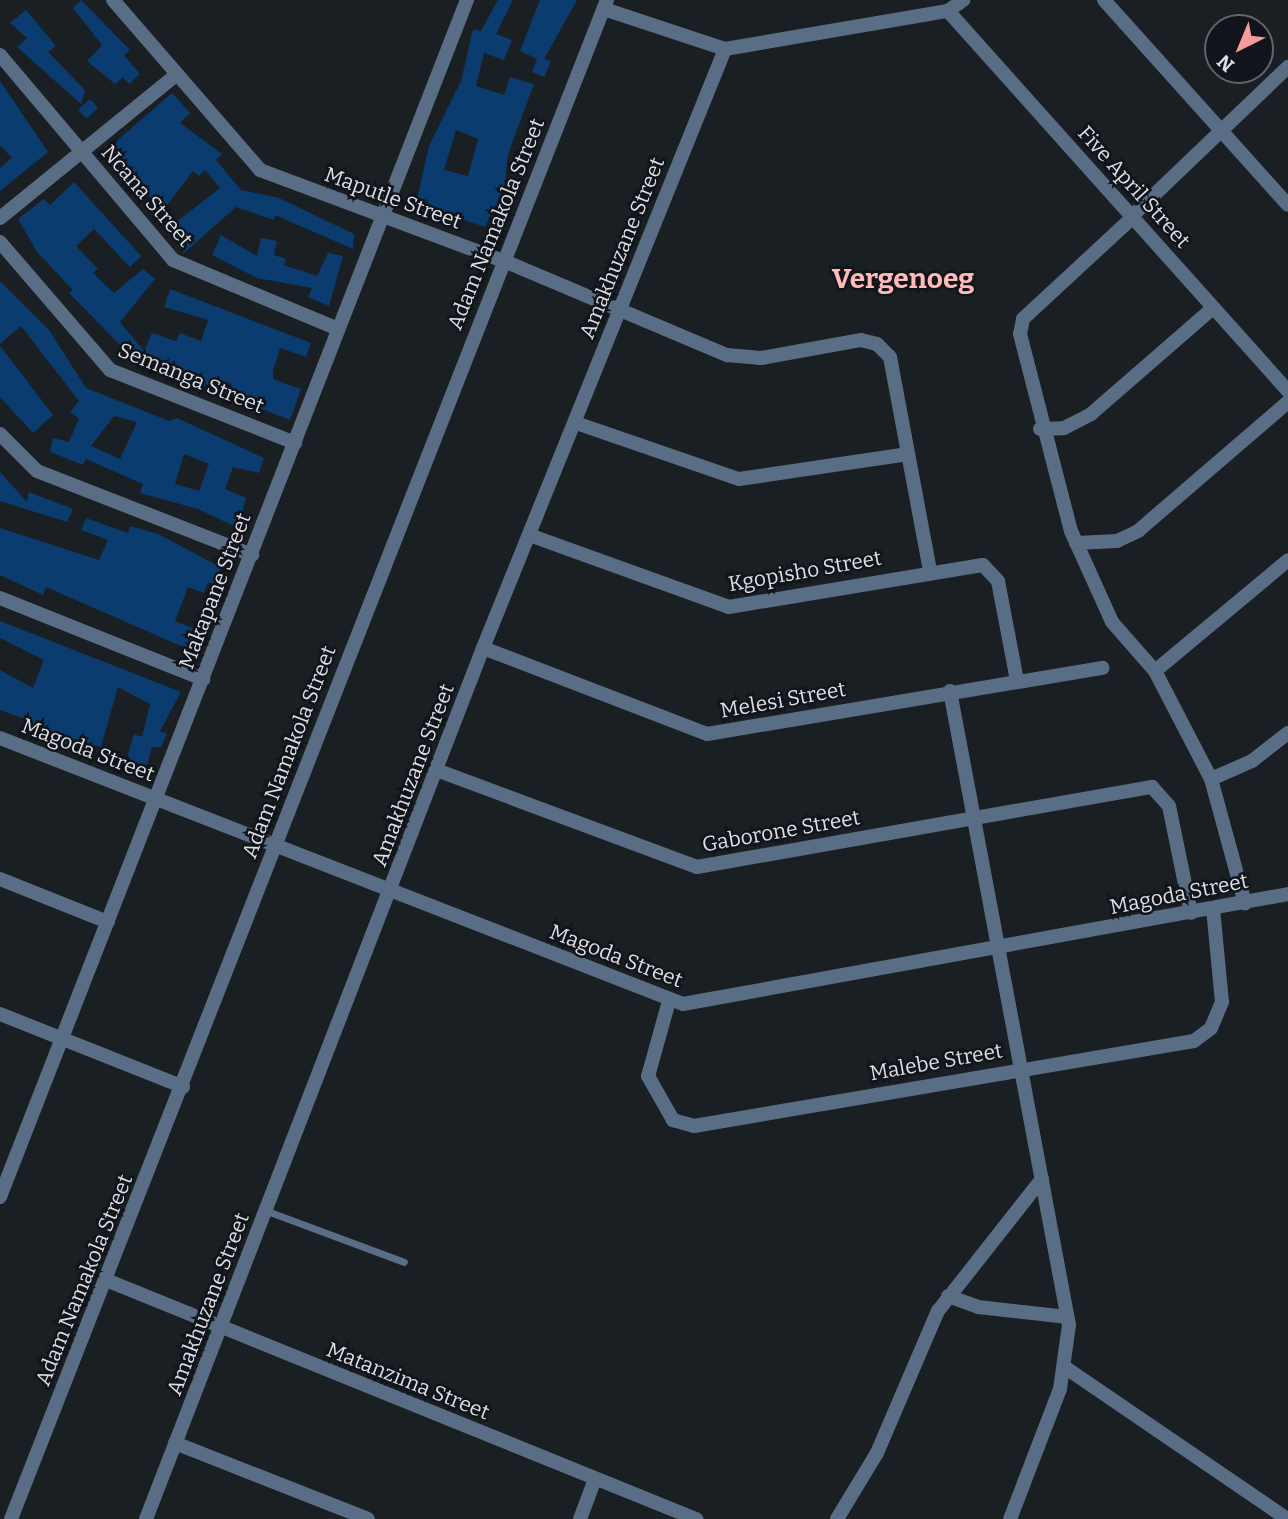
<!DOCTYPE html>
<html>
<head>
<meta charset="utf-8">
<style>
  body { margin:0 }
  #map { position:relative; width:1288px; height:1519px; overflow:hidden; background:#1a1f24; font-family:Bitter,serif }
  div>[style] { position:absolute }
  .building>* { inset:0; background:#0b3c6f; transform-origin:0 0 }
  .lane>* { height:7px; margin:-3.5px; padding:0 3.5px; transform-origin:3.5px; border-radius:3.5px; background:#596d85 }
  .street>* { height:14px; margin:-7px; padding:0 7px; transform-origin:7px; border-radius:7px; background:#596d85 }
  span { translate:-50% -50%; white-space:nowrap; text-align:center; line-height:1.15; -webkit-text-stroke:5px #11151b; paint-order:stroke }
  .street-label { font-size:21px; color:#dcdfe3 }
  .district-label { font-size:28px; color:#ffbab9; font-weight:700 }
  .north { position:absolute; left:1204px; top:14px; width:70px; height:70px; box-sizing:border-box; background:#11151b; border:2px solid #62666b; border-radius:50%; rotate:223deg; font-size:19px; font-weight:700; line-height:28px; text-align:center; color:#dcdfe3 }
  .north::after { content:''; display:block; margin:auto; width:24px; height:32px; background:#f59b9a; clip-path:polygon(50% 0,100% 100%,50% 72%,0 100%) }
</style>
</head>
<body>
<div id="map">
  <div class="building">
    <div style="clip-path:polygon(81px 0,130px 50px,124px 55px,140px 74px,129px 84px,123px 77px,115px 84px,87px 61px,102px 45px,73px 8px)"></div>
    <div style="clip-path:polygon(evenodd,498px 0,513px 0,496px 34px,512px 40px,504px 60px,484px 53px,476px 86px,504px 95px,510px 77px,534px 84px,508px 154px,505px 186px,485px 227px,416px 204px,429px 146px,461px 81px,473px 29px,481px 31px,498px 0,456px 130px,478px 139px,468px 176px,444px 170px,456px 130px)"></div>
    <div style="clip-path:polygon(540px 0,577px 0,544px 59px,551px 61px,544px 77px,532px 72px,537px 59px,520px 51px)"></div>
    <div style="clip-path:polygon(26px 10px,56px 46px,48px 52px,85px 90px,81px 104px,17px 47px,27px 38px,10px 23px)"></div>
    <div style="clip-path:polygon(0 81px,48px 152px,0 191px,0 168px,12px 158px,0 145px)"></div>
    <div style="clip-path:polygon(172px 93px,190px 113px,180px 123px,222px 154px,216px 160px,241px 190px,279px 198px,354px 234px,353px 249px,275px 215px,274px 220px,236px 207px,183px 254px,185px 245px,170px 227px,220px 188px,205px 170px,199px 176px,193px 171px,162px 212px,113px 153px,113px 144px)"></div>
    <div style="left:90px;top:99px;width:12px;height:16px;rotate:48deg"></div>
    <div style="clip-path:polygon(74px 182px,141px 256px,130px 267px,94px 229px,76px 246px,98px 269px,93px 273px,114px 293px,143px 269px,155px 279px,120px 322px,144px 351px,152px 333px,176px 341px,180px 333px,201px 341px,208px 320px,164px 307px,170px 289px,311px 343px,306px 357px,280px 348px,273px 371px,273px 379px,301px 389px,290px 420px,133px 358px,69px 293px,73px 290px,37px 252px,18px 219px,44px 199px,50px 205px)"></div>
    <div style="clip-path:polygon(221px 235px,257px 256px,261px 238px,277px 241px,274px 255px,286px 259px,284px 265px,317px 276px,328px 253px,343px 256px,329px 306px,308px 297px,312px 288px,257px 278px,212px 255px)"></div>
    <div style="clip-path:polygon(evenodd,0 281px,49px 330px,86px 388px,169px 421px,177px 418px,264px 458px,259px 473px,233px 467px,225px 489px,246px 498px,238px 528px,198px 509px,140px 493px,143px 484px,86px 459px,83px 465px,50px 452px,53px 438px,69px 442px,79px 419px,70px 412px,79px 401px,21px 326px,0 344px,0 281px,114px 416px,137px 422px,120px 459px,91px 446px,114px 416px,0 281px,184px 454px,209px 464px,199px 491px,175px 484px,184px 454px)"></div>
    <div style="clip-path:polygon(0 346px,53px 415px,33px 433px,0 397px)"></div>
    <div style="clip-path:polygon(0 472px,27px 502px,29px 492px,73px 509px,67px 522px,0 501px)"></div>
    <div style="clip-path:polygon(86px 518px,128px 533px,130px 526px,158px 534px,222px 568px,216px 585px,208px 582px,204px 593px,188px 587px,175px 621px,207px 634px,199px 654px,46px 587px,43px 595px,0 575px,0 528px,99px 560px,108px 540px,81px 530px)"></div>
    <div style="clip-path:polygon(0 621px,181px 692px,160px 731px,167px 734px,161px 747px,152px 747px,147px 765px,130px 761px,128px 754px,134px 734px,142px 737px,150px 704px,118px 687px,101px 747px,95px 745px,92px 753px,27px 730px,31px 721px,0 710px,0 670px,33px 688px,44px 660px,0 638px)"></div>
  </div>
  <div class="lane">
    <div style="left:267px;top:1211px;width:146px;rotate:20.4deg"></div>
  </div>
  <div class="street">
    <div style="left:113px;top:0;width:225px;rotate:49.1deg"></div>
    <div style="left:260px;top:170px;width:260px;rotate:20.5deg"></div>
    <div style="left:504px;top:261px;width:242px;rotate:22.9deg"></div>
    <div style="left:727px;top:355px;width:34px;rotate:5deg"></div>
    <div style="left:761px;top:358px;width:102px;rotate:-10.2deg"></div>
    <div style="left:861px;top:340px;width:16px;rotate:14deg"></div>
    <div style="left:877px;top:344px;width:18px;rotate:45deg"></div>
    <div style="left:890px;top:357px;width:217px;rotate:79.4deg"></div>
    <div style="left:1104px;top:0;width:275px;rotate:48.1deg"></div>
    <div style="left:604px;top:9px;width:127px;rotate:18.3deg"></div>
    <div style="left:725px;top:49px;width:226px;rotate:-9.7deg"></div>
    <div style="left:948px;top:11px;width:19px;rotate:-36deg"></div>
    <div style="left:948px;top:11px;width:510px;rotate:48.18deg"></div>
    <div style="left:0;top:55px;width:268px;rotate:49.8deg"></div>
    <div style="left:173px;top:260px;width:179px;rotate:22.7deg"></div>
    <div style="left:1132px;top:216px;width:216px;rotate:-43.7deg"></div>
    <div style="left:1133px;top:217px;width:150px;rotate:137.2deg"></div>
    <div style="left:1023px;top:319px;width:15px;rotate:101deg"></div>
    <div style="left:1020px;top:334px;width:203px;rotate:75.5deg"></div>
    <div style="left:1071px;top:531px;width:100px;rotate:65.7deg"></div>
    <div style="left:1112px;top:622px;width:65px;rotate:48.7deg"></div>
    <div style="left:1155px;top:671px;width:122px;rotate:62.6deg"></div>
    <div style="left:1211px;top:779px;width:129px;rotate:74.7deg"></div>
    <div style="left:0;top:218px;width:225px;rotate:-39.1deg"></div>
    <div style="left:0;top:242px;width:169px;rotate:49.3deg"></div>
    <div style="left:110px;top:370px;width:199px;rotate:21.5deg"></div>
    <div style="left:576px;top:423px;width:172px;rotate:19deg"></div>
    <div style="left:739px;top:479px;width:171px;rotate:-8.4deg"></div>
    <div style="left:1040px;top:429px;width:24px;rotate:-2deg"></div>
    <div style="left:1064px;top:428px;width:30px;rotate:-27deg"></div>
    <div style="left:1091px;top:414px;width:162px;rotate:-41deg"></div>
    <div style="left:0;top:434px;width:52px;rotate:45deg"></div>
    <div style="left:37px;top:471px;width:231px;rotate:21.3deg"></div>
    <div style="left:532px;top:536px;width:209px;rotate:19.8deg"></div>
    <div style="left:729px;top:607px;width:257px;rotate:-9.4deg"></div>
    <div style="left:983px;top:565px;width:22px;rotate:47deg"></div>
    <div style="left:998px;top:581px;width:102px;rotate:79.2deg"></div>
    <div style="left:1076px;top:543px;width:41px;rotate:-2.8deg"></div>
    <div style="left:1117px;top:541px;width:23px;rotate:-25deg"></div>
    <div style="left:1138px;top:531px;width:198px;rotate:-40.7deg"></div>
    <div style="left:0;top:598px;width:219px;rotate:21.8deg"></div>
    <div style="left:483px;top:648px;width:240px;rotate:21deg"></div>
    <div style="left:707px;top:734px;width:401px;rotate:-9.5deg"></div>
    <div style="left:1155px;top:671px;width:173px;rotate:-39.8deg"></div>
    <div style="left:950px;top:691px;width:645px;rotate:79.37deg"></div>
    <div style="left:1069px;top:1325px;width:65px;rotate:98deg"></div>
    <div style="left:1060px;top:1389px;width:139px;rotate:111deg"></div>
    <div style="left:0;top:738px;width:733px;rotate:21.28deg"></div>
    <div style="left:683px;top:1004px;width:615px;rotate:-10.3deg"></div>
    <div style="left:439px;top:771px;width:275px;rotate:20.4deg"></div>
    <div style="left:697px;top:867px;width:462px;rotate:-10deg"></div>
    <div style="left:1152px;top:787px;width:25px;rotate:48deg"></div>
    <div style="left:1169px;top:806px;width:109px;rotate:78.4deg"></div>
    <div style="left:1211px;top:779px;width:45px;rotate:-23.7deg"></div>
    <div style="left:1252px;top:761px;width:46px;rotate:-37.9deg"></div>
    <div style="left:0;top:879px;width:116px;rotate:21.7deg"></div>
    <div style="left:669px;top:1001px;width:78px;rotate:105.6deg"></div>
    <div style="left:648px;top:1076px;width:51px;rotate:60.4deg"></div>
    <div style="left:673px;top:1120px;width:22px;rotate:16deg"></div>
    <div style="left:694px;top:1126px;width:507px;rotate:-9.65deg"></div>
    <div style="left:1194px;top:1041px;width:21px;rotate:-37deg"></div>
    <div style="left:1211px;top:1028px;width:28px;rotate:-67deg"></div>
    <div style="left:1222px;top:1002px;width:93px;rotate:-95.5deg"></div>
    <div style="left:0;top:1014px;width:197px;rotate:21.7deg"></div>
    <div style="left:0;top:1197px;width:1285px;rotate:-68.69deg"></div>
    <div style="left:106px;top:1280px;width:637px;rotate:22.05deg"></div>
    <div style="left:948px;top:1296px;width:32px;rotate:20deg"></div>
    <div style="left:978px;top:1307px;width:90px;rotate:6.4deg"></div>
    <div style="left:1066px;top:1368px;width:268px;rotate:34.3deg"></div>
    <div style="left:175px;top:1443px;width:207px;rotate:21.5deg"></div>
    <div style="left:11px;top:1519px;width:1632px;rotate:-68.58deg"></div>
    <div style="left:146px;top:1519px;width:934px;rotate:-68.85deg"></div>
    <div style="left:483px;top:648px;width:646px;rotate:-68deg"></div>
    <div style="left:580px;top:1519px;width:43px;rotate:-69.4deg"></div>
    <div style="left:837px;top:1519px;width:77px;rotate:-58.8deg"></div>
    <div style="left:877px;top:1453px;width:155px;rotate:-66.8deg"></div>
    <div style="left:938px;top:1311px;width:168px;rotate:-51.8deg"></div>
  </div>
  <div class="street-label">
    <span style="left:1134px;top:187px;rotate:48deg">Five April Street</span>
    <span style="left:147px;top:196px;rotate:49deg">Ncana Street</span>
    <span style="left:393px;top:198px;rotate:20deg">Maputle Street</span>
    <span style="left:496px;top:224px;rotate:-68deg">Adam Namakola Street</span>
    <span style="left:622px;top:248px;rotate:-68deg">Amakhuzane Street</span>
    <span style="left:191px;top:378px;rotate:22deg">Semanga Street</span>
    <span style="left:805px;top:571px;rotate:-10deg">Kgopisho Street</span>
    <span style="left:215px;top:591px;rotate:-69deg">Makapane Street</span>
    <span style="left:783px;top:700px;rotate:-10deg">Melesi Street</span>
    <span style="left:88px;top:750px;rotate:21deg">Magoda Street</span>
    <span style="left:289px;top:752px;rotate:-69deg">Adam Namakola Street</span>
    <span style="left:413px;top:775px;rotate:-69deg">Amakhuzane Street</span>
    <span style="left:781px;top:831px;rotate:-10deg">Gaborone Street</span>
    <span style="left:1179px;top:894px;rotate:-11deg">Magoda Street</span>
    <span style="left:616px;top:956px;rotate:21deg">Magoda Street</span>
    <span style="left:936px;top:1062px;rotate:-10deg">Malebe Street</span>
    <span style="left:84px;top:1280px;rotate:-68deg">Adam Namakola Street</span>
    <span style="left:208px;top:1304px;rotate:-69deg">Amakhuzane Street</span>
    <span style="left:408px;top:1381px;rotate:22deg">Matanzima Street</span>
  </div>
  <div class="district-label">
    <span style="left:903px;top:279px">Vergenoeg</span>
  </div>
  <div class="north">N</div>
</div>
</body>
</html>
